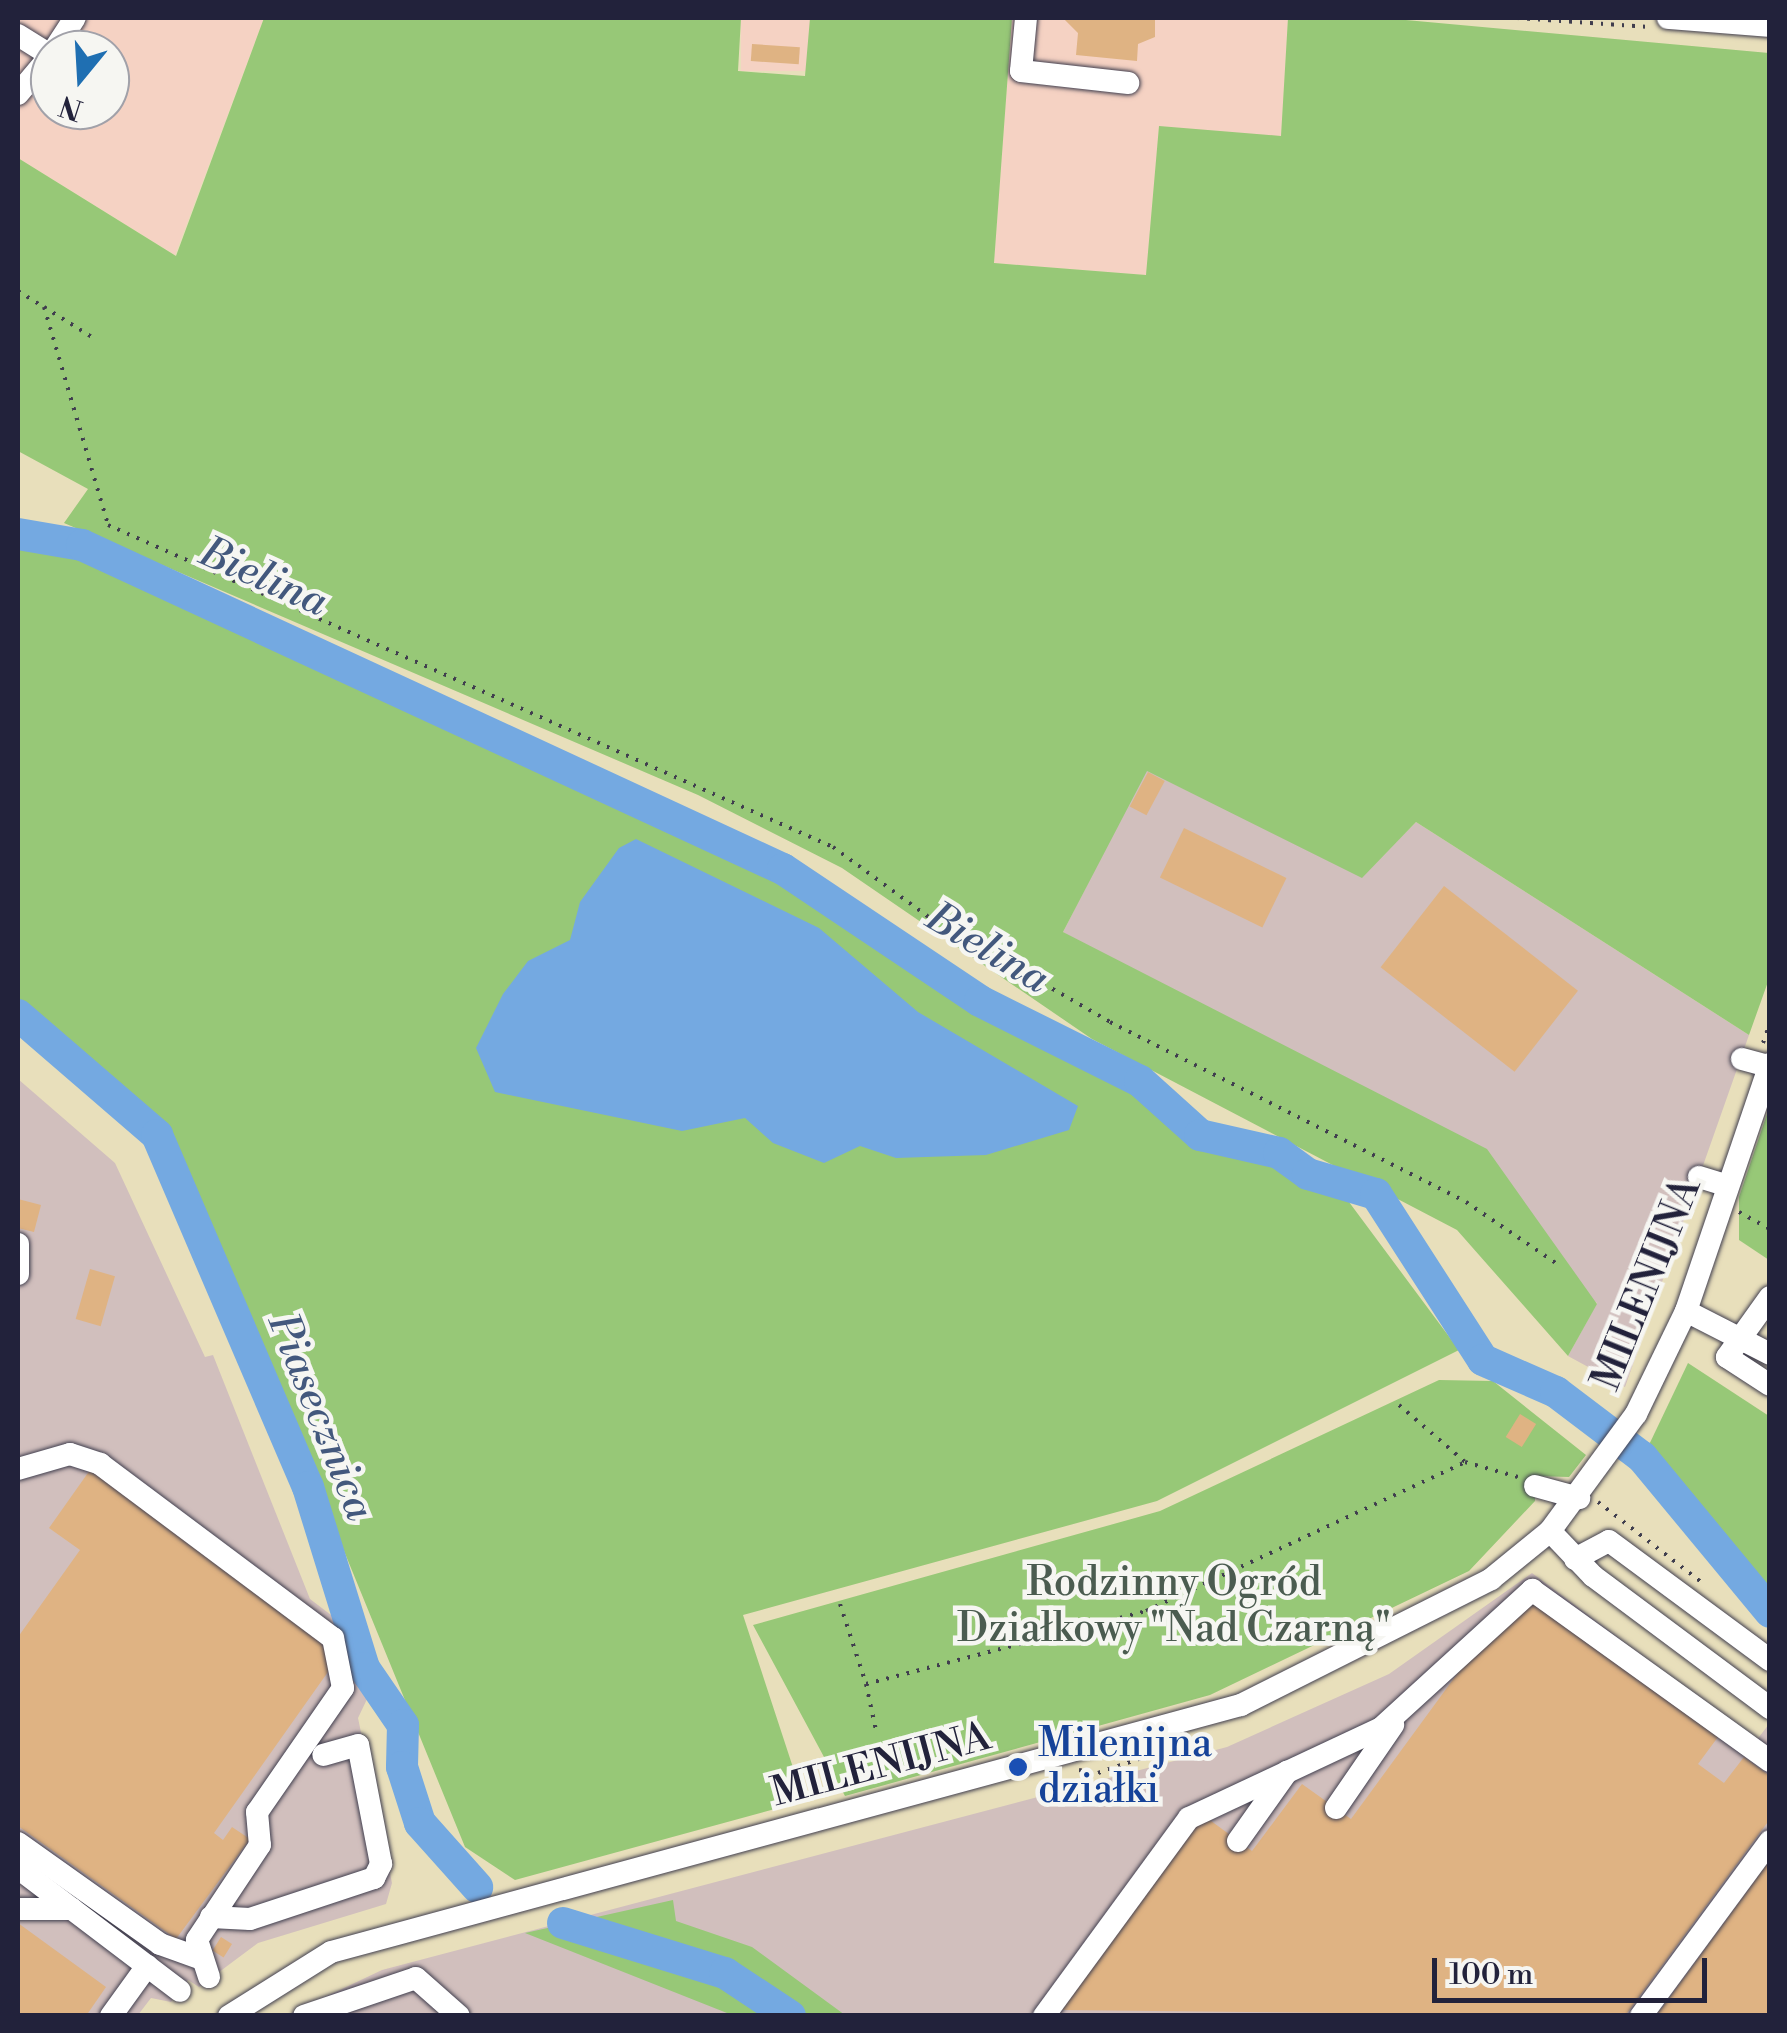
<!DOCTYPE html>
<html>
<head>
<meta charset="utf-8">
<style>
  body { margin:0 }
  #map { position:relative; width:1787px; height:2033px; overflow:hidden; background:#e8dfbb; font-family:"Libre Bodoni",serif }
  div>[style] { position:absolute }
  .built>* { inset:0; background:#f5d2c3; transform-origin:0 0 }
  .industrial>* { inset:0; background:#d1bfbd }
  .green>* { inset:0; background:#97c877 }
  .water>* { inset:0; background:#74a9e1 }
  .river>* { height:32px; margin:-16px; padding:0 16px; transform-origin:16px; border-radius:16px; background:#74a9e1 }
  .building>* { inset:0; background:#dfb383; transform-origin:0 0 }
  .path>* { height:4px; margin-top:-2px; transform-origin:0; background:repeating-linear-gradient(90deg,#403e4e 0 2.5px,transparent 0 10.5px) }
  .roads { filter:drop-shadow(0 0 2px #403e4e) drop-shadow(0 0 2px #403e4e) }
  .minor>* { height:22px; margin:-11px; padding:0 11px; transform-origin:11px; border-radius:11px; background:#fff }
  .dots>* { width:28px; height:28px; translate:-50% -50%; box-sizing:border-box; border:5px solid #f6f6f2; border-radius:50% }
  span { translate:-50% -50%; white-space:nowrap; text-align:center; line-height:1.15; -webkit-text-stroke:9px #f6f6f2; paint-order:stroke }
  .street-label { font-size:40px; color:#22223b }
  .park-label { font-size:40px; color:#4b5c50 }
  .transit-label { font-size:40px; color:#164399 }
  .left { translate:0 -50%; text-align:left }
  .water-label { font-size:42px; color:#43587d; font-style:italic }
  .frame { position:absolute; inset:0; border:20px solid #22223b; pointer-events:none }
  .north { position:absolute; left:30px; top:30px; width:100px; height:100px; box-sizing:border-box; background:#f6f6f2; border:2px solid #a1a1a9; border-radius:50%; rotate:198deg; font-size:28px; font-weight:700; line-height:40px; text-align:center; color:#22223b }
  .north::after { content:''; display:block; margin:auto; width:35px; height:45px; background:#1f6fb2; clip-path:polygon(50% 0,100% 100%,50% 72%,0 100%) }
  .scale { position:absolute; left:1432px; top:1958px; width:275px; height:45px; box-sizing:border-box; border:5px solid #22223b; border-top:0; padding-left:12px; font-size:30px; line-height:35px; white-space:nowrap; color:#22223b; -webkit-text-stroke:8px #f6f6f2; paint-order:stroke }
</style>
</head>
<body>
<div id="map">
  <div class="built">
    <div style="clip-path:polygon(evenodd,18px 18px,264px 18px,175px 255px,18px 158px,18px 18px,50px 50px,110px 50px,110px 110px,50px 110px,50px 50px)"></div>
    <div style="left:741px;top:18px;width:69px;height:53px"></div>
    <div style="clip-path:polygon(1012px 18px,1288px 18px,1281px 137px,1159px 127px,1146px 275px,994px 263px)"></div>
  </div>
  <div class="industrial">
    <div style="clip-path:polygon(1146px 770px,1362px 877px,1416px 822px,1749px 1035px,1625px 1387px,1568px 1356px,1597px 1303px,1063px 932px)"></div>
    <div style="clip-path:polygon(18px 1079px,115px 1163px,205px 1357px,213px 1355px,310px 1599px,335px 1618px,368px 1697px,358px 1718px,392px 1883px,386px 1904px,258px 1943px,199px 1987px,188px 1980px,171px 2002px,151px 1998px,138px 2015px,18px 2015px)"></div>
    <div style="clip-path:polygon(1532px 1573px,1756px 1741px,1769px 1724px,1769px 2015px,285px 2016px,382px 1970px,1227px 1747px,1389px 1674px)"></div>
  </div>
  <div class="green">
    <div style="clip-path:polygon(264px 18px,741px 18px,738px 71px,805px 76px,810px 18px,1012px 18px,994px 263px,1146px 275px,1159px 126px,1281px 136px,1288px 18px,1384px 18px,1769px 53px,1770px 976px,1749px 1035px,1416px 822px,1362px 878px,1147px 771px,1063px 932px,1487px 1149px,1597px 1304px,1568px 1356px,1457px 1230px,1092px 1039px,842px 868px,698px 795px,64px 523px,88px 489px,18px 451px,18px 158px,176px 256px)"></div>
    <div style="clip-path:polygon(18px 518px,414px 696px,780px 875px,977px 1008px,1349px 1202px,1459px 1350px,1157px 1501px,743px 1615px,804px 1801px,515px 1880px,465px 1847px,230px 1272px,161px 1134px,18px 1012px)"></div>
    <div style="clip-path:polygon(1769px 1108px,1769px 1260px,1739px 1240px,1739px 1197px)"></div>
    <div style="clip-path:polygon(1688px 1363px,1769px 1416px,1769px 1601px,1647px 1449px)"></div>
    <div style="clip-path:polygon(1439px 1380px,1493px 1381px,1586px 1455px,1569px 1477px,1535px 1476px,1535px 1501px,1469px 1571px,1210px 1695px,845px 1796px,753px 1625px,1160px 1511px)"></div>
    <div style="clip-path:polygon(673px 1900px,676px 1921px,752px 1947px,845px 2015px,732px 2015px,525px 1933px)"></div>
  </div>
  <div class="water">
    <div style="clip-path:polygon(636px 839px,819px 928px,918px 1012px,1078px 1106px,1069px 1130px,986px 1155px,896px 1158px,860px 1146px,824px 1163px,773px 1143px,745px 1118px,682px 1131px,495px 1092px,476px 1048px,503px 994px,528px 961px,570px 940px,580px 902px,619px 848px)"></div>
  </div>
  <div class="river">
    <div style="left:18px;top:534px;width:65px;rotate:9.8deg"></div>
    <div style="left:82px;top:545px;width:772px;rotate:24.81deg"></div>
    <div style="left:783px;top:869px;width:237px;rotate:33.8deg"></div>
    <div style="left:980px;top:1001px;width:179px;rotate:26.6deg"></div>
    <div style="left:1140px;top:1081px;width:81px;rotate:42deg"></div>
    <div style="left:1200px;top:1135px;width:81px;rotate:12.8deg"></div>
    <div style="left:1279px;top:1153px;width:36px;rotate:36deg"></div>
    <div style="left:1308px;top:1174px;width:71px;rotate:16.4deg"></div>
    <div style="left:1376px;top:1194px;width:197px;rotate:57.2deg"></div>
    <div style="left:1483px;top:1360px;width:80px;rotate:23.7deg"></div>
    <div style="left:1556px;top:1392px;width:108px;rotate:37.1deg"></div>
    <div style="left:1642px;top:1457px;width:201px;rotate:50.4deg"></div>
    <div style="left:18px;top:1015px;width:184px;rotate:40.8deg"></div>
    <div style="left:157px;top:1135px;width:383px;rotate:66.8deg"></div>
    <div style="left:308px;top:1487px;width:189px;rotate:72.8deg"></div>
    <div style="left:364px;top:1668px;width:69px;rotate:55.6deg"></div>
    <div style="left:403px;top:1725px;width:42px;rotate:91.4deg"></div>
    <div style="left:402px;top:1767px;width:59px;rotate:72.2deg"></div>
    <div style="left:420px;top:1823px;width:86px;rotate:48.3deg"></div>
    <div style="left:563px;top:1923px;width:170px;rotate:17.2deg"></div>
    <div style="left:725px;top:1973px;width:78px;rotate:33.5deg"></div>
  </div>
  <div class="building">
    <div style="clip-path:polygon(1063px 18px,1155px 18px,1155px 37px,1138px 44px,1137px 61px,1076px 55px,1078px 33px)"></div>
    <div style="left:752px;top:44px;width:48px;height:17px;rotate:4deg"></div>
    <div style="left:1148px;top:772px;width:19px;height:39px;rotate:28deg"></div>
    <div style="left:1184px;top:828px;width:114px;height:55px;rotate:26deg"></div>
    <div style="left:1444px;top:886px;width:170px;height:103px;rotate:38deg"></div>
    <div style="clip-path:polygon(18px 1199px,41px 1205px,34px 1232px,18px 1228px)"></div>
    <div style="left:90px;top:1269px;width:26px;height:52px;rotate:16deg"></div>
    <div style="left:1520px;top:1414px;width:19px;height:27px;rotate:32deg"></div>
    <div style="clip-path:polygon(90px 1470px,325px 1638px,335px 1662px,214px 1833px,223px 1840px,232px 1827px,250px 1839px,176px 1939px,18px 1826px,18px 1637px,80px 1550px,49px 1528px)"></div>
    <div style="clip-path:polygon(1526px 1596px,1718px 1737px,1698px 1764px,1724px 1783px,1744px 1757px,1770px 1776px,1770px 1819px,1625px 2016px,1060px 2010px,1203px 1815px,1252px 1851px,1302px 1784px,1351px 1819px,1498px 1618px)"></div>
    <div style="clip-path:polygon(1770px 1860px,1770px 2016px,1656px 2016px)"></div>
    <div style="clip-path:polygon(18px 1923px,106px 1987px,86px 2016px,18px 2016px)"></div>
    <div style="left:221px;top:1937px;width:13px;height:16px;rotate:32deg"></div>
  </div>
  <div class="path">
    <div style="left:1517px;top:18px;width:133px;rotate:3.9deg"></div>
    <div style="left:18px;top:291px;width:31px;rotate:32deg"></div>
    <div style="left:44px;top:307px;width:227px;rotate:73.6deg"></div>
    <div style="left:108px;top:525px;width:793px;rotate:23.95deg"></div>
    <div style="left:833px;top:847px;width:125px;rotate:36.2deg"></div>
    <div style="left:934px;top:921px;width:203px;rotate:29.8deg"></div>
    <div style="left:1110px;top:1022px;width:399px;rotate:26.8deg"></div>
    <div style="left:1466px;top:1202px;width:114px;rotate:34.2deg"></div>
    <div style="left:44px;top:307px;width:60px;rotate:32.1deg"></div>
    <div style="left:1763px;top:1043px;width:21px;rotate:-71deg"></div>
    <div style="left:1739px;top:1212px;width:35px;rotate:29deg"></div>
    <div style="left:1399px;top:1405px;width:87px;rotate:40.8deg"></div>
    <div style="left:1598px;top:1502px;width:135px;rotate:37.8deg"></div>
    <div style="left:840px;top:1604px;width:84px;rotate:72deg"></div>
    <div style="left:866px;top:1684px;width:289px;rotate:-14.6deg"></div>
    <div style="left:1146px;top:1611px;width:352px;rotate:-25deg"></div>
    <div style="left:1465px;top:1462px;width:55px;rotate:15.8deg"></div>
    <div style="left:866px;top:1684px;width:52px;rotate:77.8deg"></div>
    <div style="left:1079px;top:1770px;width:19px;rotate:9deg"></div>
    <div style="left:1098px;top:1773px;width:86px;rotate:-19.1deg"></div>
  </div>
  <div class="roads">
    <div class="minor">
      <div style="left:1026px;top:18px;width:53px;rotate:95.4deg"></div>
      <div style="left:1021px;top:71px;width:108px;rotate:6.4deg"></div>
      <div style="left:1668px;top:18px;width:102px;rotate:4.5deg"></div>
      <div style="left:18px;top:35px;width:38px;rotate:32deg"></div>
      <div style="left:54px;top:50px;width:38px;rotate:-57deg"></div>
      <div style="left:18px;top:94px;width:50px;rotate:-49.9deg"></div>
      <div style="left:1742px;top:1059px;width:28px;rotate:15deg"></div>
      <div style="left:1699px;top:1177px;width:30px;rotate:17deg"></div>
      <div style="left:18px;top:1244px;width:30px;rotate:90deg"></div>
      <div style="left:1770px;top:1297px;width:74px;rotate:125.6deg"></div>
      <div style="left:1727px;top:1357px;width:51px;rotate:33.1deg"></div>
      <div style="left:1686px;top:1311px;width:94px;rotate:27.1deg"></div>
      <div style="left:18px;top:1469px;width:54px;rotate:-16.1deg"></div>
      <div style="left:70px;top:1454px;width:32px;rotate:18deg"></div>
      <div style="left:100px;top:1464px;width:291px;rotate:36.8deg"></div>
      <div style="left:333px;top:1638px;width:51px;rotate:78.7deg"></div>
      <div style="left:343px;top:1688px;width:151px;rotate:124.7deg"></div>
      <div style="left:257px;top:1812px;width:33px;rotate:85deg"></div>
      <div style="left:260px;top:1845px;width:114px;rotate:123.6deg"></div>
      <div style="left:197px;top:1940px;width:39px;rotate:72deg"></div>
      <div style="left:1535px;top:1486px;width:46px;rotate:15.3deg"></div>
      <div style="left:1550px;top:1531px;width:62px;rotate:46.3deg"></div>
      <div style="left:1593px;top:1576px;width:221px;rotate:36.7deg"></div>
      <div style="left:1575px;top:1559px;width:38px;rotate:-28deg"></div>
      <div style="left:1609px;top:1541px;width:200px;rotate:36.5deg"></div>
      <div style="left:1336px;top:1808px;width:101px;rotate:-55.5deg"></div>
      <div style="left:1238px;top:1841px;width:85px;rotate:-54.6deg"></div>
      <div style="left:18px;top:1843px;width:174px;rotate:35.4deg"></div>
      <div style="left:160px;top:1944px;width:45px;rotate:19.7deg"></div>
      <div style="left:18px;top:1868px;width:203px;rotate:37.2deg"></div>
      <div style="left:18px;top:1909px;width:54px"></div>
      <div style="left:211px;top:1917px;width:39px;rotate:3deg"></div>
      <div style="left:250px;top:1919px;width:131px;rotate:-18.3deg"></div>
      <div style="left:374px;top:1878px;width:16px;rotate:-63deg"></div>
      <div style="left:381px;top:1864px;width:121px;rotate:-100.9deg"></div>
      <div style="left:358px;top:1745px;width:36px;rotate:164deg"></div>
      <div style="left:111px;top:2016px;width:62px;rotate:-54.2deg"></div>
      <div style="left:229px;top:2016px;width:120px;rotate:-32.1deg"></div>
      <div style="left:331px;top:1952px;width:943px;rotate:-15.19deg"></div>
      <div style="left:1241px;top:1705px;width:280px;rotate:-26.7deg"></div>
      <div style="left:1491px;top:1579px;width:76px;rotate:-39.1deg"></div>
      <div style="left:1550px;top:1531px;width:145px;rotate:-53.7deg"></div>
      <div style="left:1636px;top:1414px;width:114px;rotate:-64.1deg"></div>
      <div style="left:1686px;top:1311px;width:261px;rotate:-71.2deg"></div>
      <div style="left:304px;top:2016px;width:118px;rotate:-18.7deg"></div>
      <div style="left:416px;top:1978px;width:57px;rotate:41.5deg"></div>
      <div style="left:1044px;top:2016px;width:245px;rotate:-53.8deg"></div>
      <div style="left:1189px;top:1818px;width:212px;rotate:-25.1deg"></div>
      <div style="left:1381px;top:1728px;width:205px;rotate:-42.4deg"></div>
      <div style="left:1532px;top:1590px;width:293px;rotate:35.7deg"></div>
      <div style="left:1641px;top:2016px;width:217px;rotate:-53.6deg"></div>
    </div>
  </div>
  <div class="dots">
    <div style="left:1018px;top:1767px;background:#1a4fb4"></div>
  </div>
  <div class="street-label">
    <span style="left:1647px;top:1284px;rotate:-68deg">MILENIJNA</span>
    <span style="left:881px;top:1765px;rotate:-15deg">MILENIJNA</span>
  </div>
  <div class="park-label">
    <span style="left:1174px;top:1606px">Rodzinny Ogród<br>Działkowy "Nad Czarną"</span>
  </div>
  <div class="transit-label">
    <span class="left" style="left:1038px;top:1767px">Milenijna<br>działki</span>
  </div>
  <div class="water-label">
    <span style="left:263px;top:578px;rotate:24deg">Bielina</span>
    <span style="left:987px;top:949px;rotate:31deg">Bielina</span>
    <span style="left:320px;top:1417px;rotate:68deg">Piasecznica</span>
  </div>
  <div class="frame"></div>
  <div class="north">N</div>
  <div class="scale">100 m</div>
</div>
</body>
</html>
